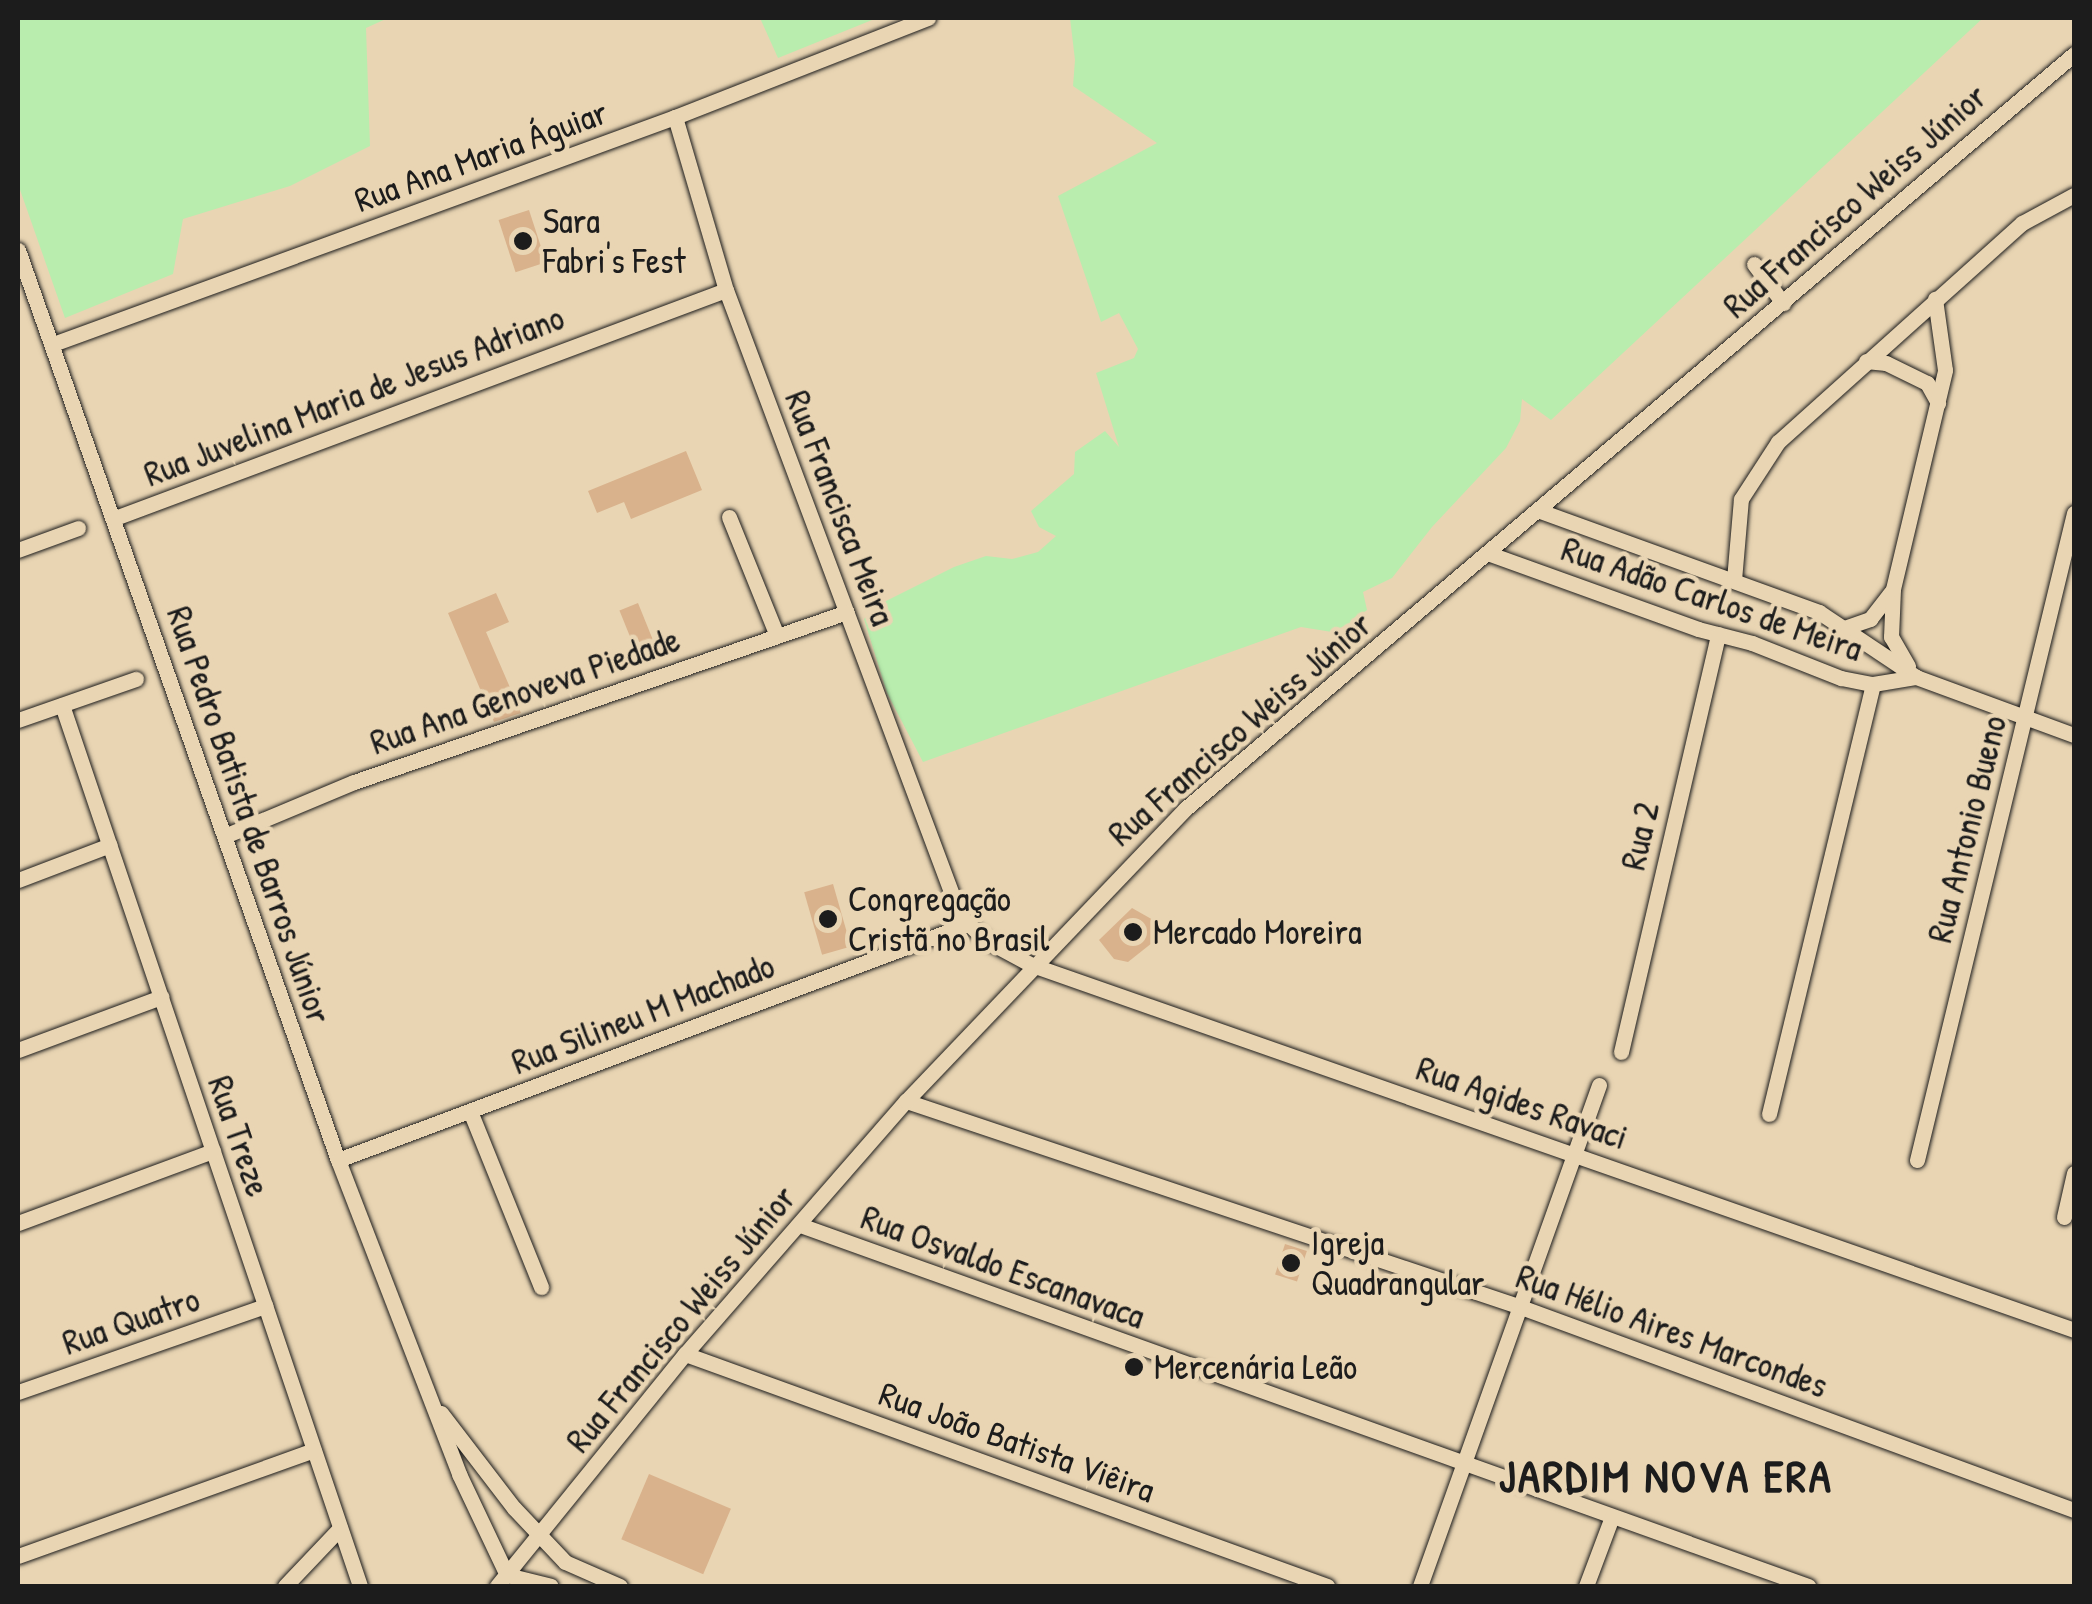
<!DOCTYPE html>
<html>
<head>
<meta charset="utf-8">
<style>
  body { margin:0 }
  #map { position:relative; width:2092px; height:1604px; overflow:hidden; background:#e9d5b3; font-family:"Patrick Hand",sans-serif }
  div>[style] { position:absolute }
  .green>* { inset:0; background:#b9edae }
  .building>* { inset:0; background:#d9b28c; transform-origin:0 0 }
  .roads { filter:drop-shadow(0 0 2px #1c1c1c) drop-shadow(0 0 2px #1c1c1c) }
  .street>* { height:15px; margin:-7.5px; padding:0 7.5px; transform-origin:7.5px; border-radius:7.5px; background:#e9d5b3 }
  .dots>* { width:28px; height:28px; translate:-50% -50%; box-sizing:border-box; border:5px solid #e9d5b3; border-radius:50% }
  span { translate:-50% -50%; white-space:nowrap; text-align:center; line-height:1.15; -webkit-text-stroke:9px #e9d5b3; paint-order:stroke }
  .street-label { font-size:35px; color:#1c1c1c }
  .poi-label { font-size:35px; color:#1c1c1c }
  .left { translate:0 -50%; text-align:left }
  .district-label { font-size:45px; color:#1c1c1c; font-weight:700; letter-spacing:2.5px }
  .frame { position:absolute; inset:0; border:20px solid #1c1c1c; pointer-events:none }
</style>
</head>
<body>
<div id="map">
  <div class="green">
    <div style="clip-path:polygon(18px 18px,388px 18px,366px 28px,370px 146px,290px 186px,183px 219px,173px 274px,65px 318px,18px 184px)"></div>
    <div style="clip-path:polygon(760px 18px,877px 18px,778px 58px)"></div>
    <div style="clip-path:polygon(1070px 18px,1983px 18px,1551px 420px,1522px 399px,1520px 421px,1506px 448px,1432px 527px,1392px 578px,1363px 592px,1367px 610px,1350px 623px,1332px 632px,1301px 627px,923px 762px,887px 693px,864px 619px,882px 603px,954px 567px,986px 556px,1012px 559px,1038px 552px,1056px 536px,1039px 527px,1031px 511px,1074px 474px,1075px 452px,1105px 431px,1119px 447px,1096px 373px,1134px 358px,1138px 349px,1119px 313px,1101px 322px,1058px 196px,1157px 143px,1073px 86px,1075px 60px)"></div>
  </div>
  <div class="building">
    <div style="left:529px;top:210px;width:55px;height:32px;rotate:72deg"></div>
    <div style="clip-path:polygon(686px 451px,702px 490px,631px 519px,624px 502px,597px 513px,588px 491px)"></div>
    <div style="clip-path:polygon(496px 593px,509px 622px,486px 632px,521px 713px,494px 722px,448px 613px)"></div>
    <div style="left:638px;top:603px;width:58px;height:20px;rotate:68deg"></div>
    <div style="left:833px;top:884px;width:65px;height:30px;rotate:74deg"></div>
    <div style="clip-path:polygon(1132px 908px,1162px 925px,1157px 939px,1128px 962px,1114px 959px,1099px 940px)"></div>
    <div style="left:1285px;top:1244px;width:23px;height:32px;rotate:18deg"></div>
    <div style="left:649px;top:1474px;width:89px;height:71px;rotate:23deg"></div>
  </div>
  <div class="roads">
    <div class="street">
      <div style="left:675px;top:117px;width:180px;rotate:73.6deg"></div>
      <div style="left:726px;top:290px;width:668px;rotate:69.5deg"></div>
      <div style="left:960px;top:916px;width:37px;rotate:43deg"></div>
      <div style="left:987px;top:941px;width:51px;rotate:28.1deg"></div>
      <div style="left:1032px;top:965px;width:1104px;rotate:19.3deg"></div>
      <div style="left:18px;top:250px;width:965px;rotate:70.63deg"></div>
      <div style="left:338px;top:1160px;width:337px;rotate:68.9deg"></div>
      <div style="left:459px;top:1474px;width:112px;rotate:64.6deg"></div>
      <div style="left:1754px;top:264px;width:49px;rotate:53.4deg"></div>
      <div style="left:53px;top:344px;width:662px;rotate:-20.05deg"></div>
      <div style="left:675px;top:117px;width:272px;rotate:-21.4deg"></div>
      <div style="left:1866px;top:361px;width:20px;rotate:6deg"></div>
      <div style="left:1886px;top:363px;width:46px;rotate:26deg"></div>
      <div style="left:1927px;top:383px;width:23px;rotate:61deg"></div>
      <div style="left:1540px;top:511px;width:297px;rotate:19.9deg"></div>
      <div style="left:1819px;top:612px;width:117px;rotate:33.8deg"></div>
      <div style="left:1916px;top:677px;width:168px;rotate:20.2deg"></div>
      <div style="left:729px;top:517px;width:128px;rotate:68deg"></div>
      <div style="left:115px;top:518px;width:652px;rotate:-20.46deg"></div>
      <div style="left:18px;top:550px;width:64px;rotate:-20.1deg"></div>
      <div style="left:1490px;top:554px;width:221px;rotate:19.8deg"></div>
      <div style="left:1698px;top:629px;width:56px;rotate:14.5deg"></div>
      <div style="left:1752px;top:643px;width:96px;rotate:21.5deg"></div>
      <div style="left:1841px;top:678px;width:33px;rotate:11deg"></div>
      <div style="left:1873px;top:684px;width:44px;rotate:-9.2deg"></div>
      <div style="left:1734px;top:580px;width:81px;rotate:-85.1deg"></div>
      <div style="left:1741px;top:499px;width:68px;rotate:-57deg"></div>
      <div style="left:1778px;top:442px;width:328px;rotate:-41.9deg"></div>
      <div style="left:2022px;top:223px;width:59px;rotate:-28.3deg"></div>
      <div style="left:1844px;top:628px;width:28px;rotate:-19deg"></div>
      <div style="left:1870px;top:619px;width:34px;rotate:-52deg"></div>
      <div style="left:1908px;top:666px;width:34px;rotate:-120deg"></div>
      <div style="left:1891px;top:637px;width:48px;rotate:-87.6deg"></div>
      <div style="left:1893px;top:589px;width:225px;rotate:-76.6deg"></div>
      <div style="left:1945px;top:370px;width:72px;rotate:-98deg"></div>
      <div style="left:62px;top:705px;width:930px;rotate:71.31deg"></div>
      <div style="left:18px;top:720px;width:125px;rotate:-19.2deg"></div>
      <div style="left:227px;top:835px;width:138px;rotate:-22.7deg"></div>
      <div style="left:354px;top:782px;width:521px;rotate:-19.03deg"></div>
      <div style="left:18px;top:880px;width:98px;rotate:-20.8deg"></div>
      <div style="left:18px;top:1050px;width:153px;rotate:-20.3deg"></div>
      <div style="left:1621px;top:1052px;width:429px;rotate:-76.9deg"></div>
      <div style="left:906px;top:1101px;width:645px;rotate:18.52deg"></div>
      <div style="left:1518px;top:1306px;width:592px;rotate:20.15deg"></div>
      <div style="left:470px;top:1111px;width:190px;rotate:68deg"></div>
      <div style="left:1769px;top:1114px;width:442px;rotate:-76.4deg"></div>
      <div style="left:338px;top:1160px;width:673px;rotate:-20.54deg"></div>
      <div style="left:1917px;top:1160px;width:666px;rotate:-76.36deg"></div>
      <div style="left:2064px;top:1217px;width:45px;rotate:-77.2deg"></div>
      <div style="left:18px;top:1223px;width:208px;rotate:-20.3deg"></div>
      <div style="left:800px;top:1225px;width:1071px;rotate:19.7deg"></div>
      <div style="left:685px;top:1354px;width:683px;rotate:19.87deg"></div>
      <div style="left:18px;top:1392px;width:262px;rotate:-19.2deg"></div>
      <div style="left:441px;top:1413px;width:120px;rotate:52.5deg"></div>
      <div style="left:514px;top:1508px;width:74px;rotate:46.6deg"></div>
      <div style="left:565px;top:1562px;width:60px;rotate:23.6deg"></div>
      <div style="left:18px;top:1556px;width:314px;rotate:-19.7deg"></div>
      <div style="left:507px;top:1575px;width:45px;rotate:14deg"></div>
      <div style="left:285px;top:1586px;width:80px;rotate:-46.5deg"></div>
      <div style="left:497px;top:1586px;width:299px;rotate:-51deg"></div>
      <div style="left:685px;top:1354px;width:336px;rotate:-48.9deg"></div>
      <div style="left:906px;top:1101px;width:404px;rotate:-46.3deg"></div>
      <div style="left:1185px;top:809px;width:1166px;rotate:-40.34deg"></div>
      <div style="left:1420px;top:1586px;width:532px;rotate:-70.34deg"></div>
      <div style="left:1586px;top:1586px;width:74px;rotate:-69.4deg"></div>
    </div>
  </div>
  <div class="dots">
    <div style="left:523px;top:241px;background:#1c1c1c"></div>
    <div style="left:828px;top:919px;background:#1c1c1c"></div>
    <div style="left:1133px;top:932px;background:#1c1c1c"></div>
    <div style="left:1291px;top:1263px;background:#1c1c1c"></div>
    <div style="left:1134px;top:1367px;background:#1c1c1c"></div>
  </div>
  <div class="street-label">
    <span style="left:481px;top:156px;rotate:-20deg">Rua Ana Maria Águiar</span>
    <span style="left:1855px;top:201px;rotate:-41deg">Rua Francisco Weiss Júnior</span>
    <span style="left:354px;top:396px;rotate:-21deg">Rua Juvelina Maria de Jesus Adriano</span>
    <span style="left:840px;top:508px;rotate:69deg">Rua Francisca Meira</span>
    <span style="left:1712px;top:599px;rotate:19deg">Rua Adão Carlos de Meira</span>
    <span style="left:525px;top:691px;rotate:-19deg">Rua Ana Genoveva Piedade</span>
    <span style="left:1240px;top:729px;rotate:-41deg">Rua Francisco Weiss Júnior</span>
    <span style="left:249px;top:815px;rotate:71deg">Rua Pedro Batista de Barros Júnior</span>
    <span style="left:1967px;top:829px;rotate:-76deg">Rua Antonio Bueno</span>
    <span style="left:1640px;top:836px;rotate:-77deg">Rua 2</span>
    <span style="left:643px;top:1014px;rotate:-21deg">Rua Silineu M Machado</span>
    <span style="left:1522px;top:1103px;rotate:19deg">Rua Agides Ravaci</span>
    <span style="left:239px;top:1136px;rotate:71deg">Rua Treze</span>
    <span style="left:1003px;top:1267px;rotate:20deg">Rua Osvaldo Escanavaca</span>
    <span style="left:681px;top:1319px;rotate:-50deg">Rua Francisco Weiss Júnior</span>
    <span style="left:131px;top:1321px;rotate:-19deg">Rua Quatro</span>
    <span style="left:1672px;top:1331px;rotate:20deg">Rua Hélio Aires Marcondes</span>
    <span style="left:1017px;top:1442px;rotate:20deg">Rua João Batista Viêira</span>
  </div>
  <div class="poi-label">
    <span class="left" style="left:543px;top:241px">Sara<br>Fabri's Fest</span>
    <span class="left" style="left:848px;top:919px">Congregação<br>Cristã no Brasil</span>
    <span class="left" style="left:1153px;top:932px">Mercado Moreira</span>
    <span class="left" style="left:1311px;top:1263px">Igreja<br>Quadrangular</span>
    <span class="left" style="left:1154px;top:1367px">Mercenária Leão</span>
  </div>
  <div class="district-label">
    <span style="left:1666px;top:1476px">JARDIM NOVA ERA</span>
  </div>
  <div class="frame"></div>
</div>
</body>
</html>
